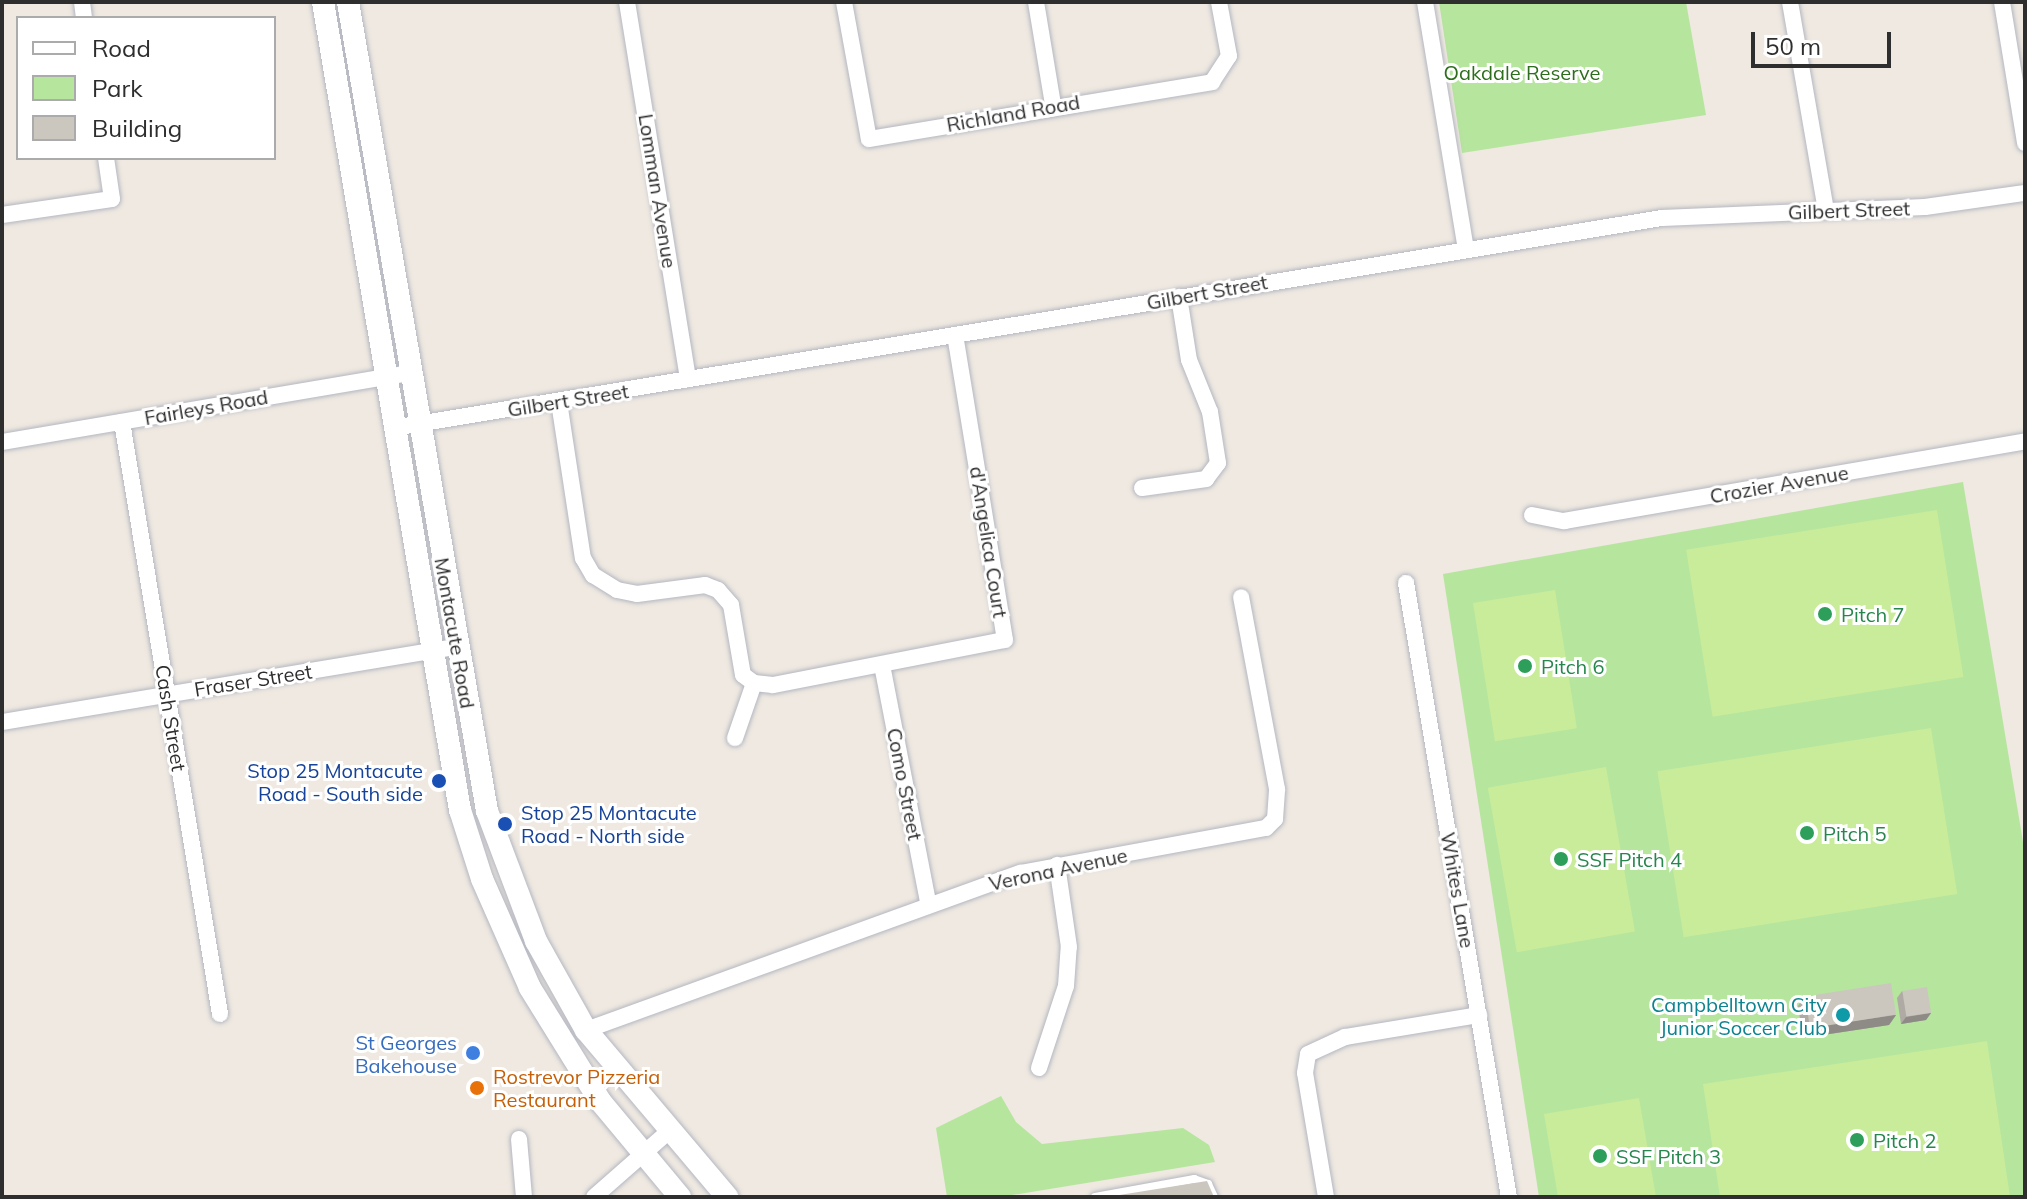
<!DOCTYPE html>
<html>
<head>
<meta charset="utf-8">
<style>
  body { margin:0 }
  #map { position:relative; width:2027px; height:1199px; overflow:hidden; background:#efe9e1; font-family:Mulish,sans-serif }
  div>[style] { position:absolute }
  .green>* { inset:0; background:#b6e59e }
  .pitch>* { inset:0; background:#c9ec9a; transform-origin:0 0 }
  .roads { filter:drop-shadow(0 0 2px #b4b7c1) drop-shadow(0 0 2px #b4b7c1) }
  .service>* { height:8px; margin:-4px; padding:0 4px; transform-origin:4px; border-radius:4px; background:#fff }
  .minor>* { height:16px; margin:-8px; padding:0 8px; transform-origin:8px; border-radius:8px; background:#fff }
  .secondary>* { height:22px; margin:-11px; padding:0 11px; transform-origin:11px; border-radius:11px; background:#fff }
  .wall>* { inset:0; background:#afaba4 }
  .shaded-wall>* { inset:0; background:#8e8b86 }
  .building>* { inset:0; background:#cbc7bf; transform-origin:0 0 }
  .dots>* { width:22px; height:22px; translate:-50% -50%; box-sizing:border-box; border:4px solid #fff; border-radius:50% }
  span { translate:-50% -50%; white-space:nowrap; text-align:center; line-height:1.15; -webkit-text-stroke:6px #fff; paint-order:stroke }
  .park-label { font-size:20px; color:#2c6e1b }
  .street-label { font-size:20px; color:#2e2e2e }
  .leisure-label { font-size:20px; color:#27864d }
  .left { translate:0 -50%; text-align:left }
  .transit-label { font-size:20px; color:#164399 }
  .right { translate:-100% -50%; text-align:right }
  .culture-label { font-size:20px; color:#0d838f }
  .shop-label { font-size:20px; color:#366cbe }
  .food-label { font-size:20px; color:#c56008 }
  .frame { position:absolute; inset:0; border:4px solid #2e2e2e; pointer-events:none }
  .legend { position:absolute; left:16px; top:16px; width:260px; height:144px; box-sizing:border-box; background:#fff; border:2px solid #ababab; margin:0; padding:10px 14px; list-style:none; font-size:24px; color:#2e2e2e }
  .legend li { display:flex; align-items:center; gap:16px; height:40px }
  .legend b { width:40px; border:2px solid #ababab }
  .scale { position:absolute; left:1751px; top:32px; width:140px; height:36px; box-sizing:border-box; border:4px solid #2e2e2e; border-top:0; padding-left:10px; font-size:24px; line-height:28px; white-space:nowrap; color:#2e2e2e; -webkit-text-stroke:6px #fff; paint-order:stroke }
</style>
</head>
<body>
<div id="map">
  <div class="green">
    <div style="clip-path:polygon(1439px 2px,1686px 2px,1706px 115px,1462px 153px)"></div>
    <div style="clip-path:polygon(1963px 482px,2025px 854px,2025px 1197px,1539px 1197px,1443px 574px)"></div>
    <div style="clip-path:polygon(1001px 1096px,1016px 1122px,1042px 1144px,1183px 1128px,1209px 1145px,1215px 1162px,1000px 1197px,947px 1197px,936px 1128px)"></div>
  </div>
  <div class="pitch">
    <div style="left:1937px;top:510px;width:169px;height:254px;rotate:81deg"></div>
    <div style="left:1555px;top:590px;width:140px;height:83px;rotate:81deg"></div>
    <div style="left:1931px;top:728px;width:168px;height:277px;rotate:81deg"></div>
    <div style="left:1606px;top:767px;width:167px;height:120px;rotate:80deg"></div>
    <div style="clip-path:polygon(1987px 1041px,2010px 1197px,1720px 1197px,1703px 1084px)"></div>
    <div style="clip-path:polygon(1639px 1098px,1656px 1197px,1558px 1197px,1544px 1114px)"></div>
  </div>
  <div class="roads">
    <div class="service">
      <div style="left:1095px;top:1197px;width:101px;rotate:-10.3deg"></div>
      <div style="left:1194px;top:1179px;width:15px;rotate:20deg"></div>
      <div style="left:1208px;top:1184px;width:14px;rotate:65deg"></div>
    </div>
    <div class="minor">
      <div style="left:82px;top:2px;width:16px;rotate:83deg"></div>
      <div style="left:627px;top:2px;width:382px;rotate:80.8deg"></div>
      <div style="left:844px;top:2px;width:139px;rotate:79.7deg"></div>
      <div style="left:869px;top:139px;width:348px;rotate:-9.4deg"></div>
      <div style="left:1212px;top:82px;width:31px;rotate:-57deg"></div>
      <div style="left:1229px;top:56px;width:55px;rotate:-100.5deg"></div>
      <div style="left:1036px;top:2px;width:104px;rotate:80.6deg"></div>
      <div style="left:1425px;top:2px;width:250px;rotate:80.6deg"></div>
      <div style="left:1790px;top:2px;width:212px;rotate:80.2deg"></div>
      <div style="left:2002px;top:2px;width:143px;rotate:80.7deg"></div>
      <div style="left:2px;top:215px;width:111px;rotate:-8.3deg"></div>
      <div style="left:112px;top:199px;width:41px;rotate:-98.3deg"></div>
      <div style="left:559px;top:402px;width:158px;rotate:81.3deg"></div>
      <div style="left:583px;top:558px;width:20px;rotate:60deg"></div>
      <div style="left:593px;top:575px;width:28px;rotate:32deg"></div>
      <div style="left:617px;top:590px;width:20px;rotate:11deg"></div>
      <div style="left:637px;top:594px;width:69px;rotate:-7.5deg"></div>
      <div style="left:705px;top:585px;width:14px;rotate:21deg"></div>
      <div style="left:718px;top:590px;width:20px;rotate:49deg"></div>
      <div style="left:731px;top:605px;width:71px;rotate:80.3deg"></div>
      <div style="left:743px;top:675px;width:14px;rotate:36deg"></div>
      <div style="left:754px;top:683px;width:19px;rotate:6deg"></div>
      <div style="left:773px;top:685px;width:236px;rotate:-11deg"></div>
      <div style="left:1005px;top:640px;width:309px;rotate:-99.3deg"></div>
      <div style="left:122px;top:422px;width:600px;rotate:80.6deg"></div>
      <div style="left:393px;top:428px;width:1286px;rotate:-9.4deg"></div>
      <div style="left:1662px;top:218px;width:263px;rotate:-2.4deg"></div>
      <div style="left:1925px;top:207px;width:101px;rotate:-8deg"></div>
      <div style="left:2px;top:442px;width:415px;rotate:-9.6deg"></div>
      <div style="left:1142px;top:488px;width:65px;rotate:-8deg"></div>
      <div style="left:1206px;top:479px;width:20px;rotate:-53deg"></div>
      <div style="left:1218px;top:463px;width:52px;rotate:-98.9deg"></div>
      <div style="left:1210px;top:412px;width:56px;rotate:-112deg"></div>
      <div style="left:1189px;top:360px;width:64px;rotate:-99deg"></div>
      <div style="left:1532px;top:515px;width:33px;rotate:11deg"></div>
      <div style="left:1564px;top:521px;width:468px;rotate:-9.8deg"></div>
      <div style="left:1406px;top:583px;width:623px;rotate:80.48deg"></div>
      <div style="left:882px;top:665px;width:241px;rotate:79deg"></div>
      <div style="left:2px;top:722px;width:461px;rotate:-9.4deg"></div>
      <div style="left:735px;top:738px;width:58px;rotate:-70.9deg"></div>
      <div style="left:586px;top:1030px;width:462px;rotate:-19.9deg"></div>
      <div style="left:1020px;top:873px;width:250px;rotate:-10.4deg"></div>
      <div style="left:1266px;top:828px;width:13px;rotate:-45deg"></div>
      <div style="left:1275px;top:819px;width:30px;rotate:-86deg"></div>
      <div style="left:1277px;top:789px;width:195px;rotate:-100.6deg"></div>
      <div style="left:1039px;top:1068px;width:86px;rotate:-71.8deg"></div>
      <div style="left:1066px;top:986px;width:39px;rotate:-86deg"></div>
      <div style="left:1069px;top:947px;width:83px;rotate:-98.3deg"></div>
      <div style="left:519px;top:1139px;width:58px;rotate:85.1deg"></div>
      <div style="left:594px;top:1197px;width:100px;rotate:-41.3deg"></div>
      <div style="left:1326px;top:1197px;width:126px;rotate:-99.6deg"></div>
      <div style="left:1305px;top:1073px;width:19px;rotate:-81deg"></div>
      <div style="left:1308px;top:1054px;width:41px;rotate:-24.7deg"></div>
      <div style="left:1345px;top:1037px;width:136px;rotate:-9.3deg"></div>
    </div>
    <div class="secondary">
      <div style="left:323px;top:2px;width:820px;rotate:80.38deg"></div>
      <div style="left:460px;top:810px;width:72px;rotate:72.3deg"></div>
      <div style="left:482px;top:879px;width:119px;rotate:66.2deg"></div>
      <div style="left:530px;top:988px;width:133px;rotate:58.2deg"></div>
      <div style="left:600px;top:1101px;width:125px;rotate:50.2deg"></div>
      <div style="left:348px;top:2px;width:821px;rotate:80.25deg"></div>
      <div style="left:487px;top:811px;width:139px;rotate:69.3deg"></div>
      <div style="left:536px;top:941px;width:102px;rotate:60.7deg"></div>
      <div style="left:586px;top:1030px;width:219px;rotate:49.8deg"></div>
    </div>
  </div>
  <div class="wall">
    <div style="clip-path:polygon(1902px 991px,1931px 1013px,1926px 1020px,1901px 1024px,1897px 998px)"></div>
    <div style="clip-path:polygon(1805px 995px,1896px 1015px,1889px 1025px,1803px 1038px,1798px 1006px)"></div>
  </div>
  <div class="shaded-wall">
    <div style="clip-path:polygon(1931px 1013px,1926px 1020px,1901px 1024px,1906px 1017px)"></div>
    <div style="clip-path:polygon(1896px 1015px,1889px 1025px,1803px 1038px,1810px 1027px)"></div>
  </div>
  <div class="building">
    <div style="left:1891px;top:983px;width:32px;height:87px;rotate:81deg"></div>
    <div style="left:1927px;top:987px;width:26px;height:25px;rotate:81deg"></div>
    <div style="clip-path:polygon(1207px 1181px,1214px 1197px,1107px 1197px)"></div>
  </div>
  <div class="dots">
    <div style="left:1825px;top:614px;background:#2e9e5b"></div>
    <div style="left:1525px;top:666px;background:#2e9e5b"></div>
    <div style="left:439px;top:781px;background:#1a4fb4"></div>
    <div style="left:505px;top:824px;background:#1a4fb4"></div>
    <div style="left:1807px;top:833px;background:#2e9e5b"></div>
    <div style="left:1561px;top:859px;background:#2e9e5b"></div>
    <div style="left:1843px;top:1015px;background:#0f9aa8"></div>
    <div style="left:473px;top:1053px;background:#3f7fe0"></div>
    <div style="left:477px;top:1088px;background:#e8710a"></div>
    <div style="left:1857px;top:1140px;background:#2e9e5b"></div>
    <div style="left:1600px;top:1156px;background:#2e9e5b"></div>
  </div>
  <div class="park-label">
    <span style="left:1522px;top:72px">Oakdale Reserve</span>
  </div>
  <div class="street-label">
    <span style="left:1013px;top:113px;rotate:-10deg">Richland Road</span>
    <span style="left:658px;top:191px;rotate:81deg">Lomman Avenue</span>
    <span style="left:1849px;top:210px;rotate:-2deg">Gilbert Street</span>
    <span style="left:1207px;top:292px;rotate:-10deg">Gilbert Street</span>
    <span style="left:568px;top:400px;rotate:-9deg">Gilbert Street</span>
    <span style="left:206px;top:407px;rotate:-10deg">Fairleys Road</span>
    <span style="left:1779px;top:484px;rotate:-10deg">Crozier Avenue</span>
    <span style="left:989px;top:542px;rotate:81deg">d'Angelica Court</span>
    <span style="left:455px;top:633px;rotate:80deg">Montacute Road</span>
    <span style="left:253px;top:680px;rotate:-9deg">Fraser Street</span>
    <span style="left:171px;top:718px;rotate:81deg">Cash Street</span>
    <span style="left:905px;top:784px;rotate:79deg">Como Street</span>
    <span style="left:1058px;top:869px;rotate:-12deg">Verona Avenue</span>
    <span style="left:1458px;top:890px;rotate:80deg">Whites Lane</span>
  </div>
  <div class="leisure-label">
    <span class="left" style="left:1841px;top:614px">Pitch 7</span>
    <span class="left" style="left:1541px;top:666px">Pitch 6</span>
    <span class="left" style="left:1823px;top:833px">Pitch 5</span>
    <span class="left" style="left:1577px;top:859px">SSF Pitch 4</span>
    <span class="left" style="left:1873px;top:1140px">Pitch 2</span>
    <span class="left" style="left:1616px;top:1156px">SSF Pitch 3</span>
  </div>
  <div class="transit-label">
    <span class="right" style="left:423px;top:782px">Stop 25 Montacute<br>Road - South side</span>
    <span class="left" style="left:521px;top:824px">Stop 25 Montacute<br>Road - North side</span>
  </div>
  <div class="culture-label">
    <span class="right" style="left:1827px;top:1016px">Campbelltown City<br>Junior Soccer Club</span>
  </div>
  <div class="shop-label">
    <span class="right" style="left:457px;top:1054px">St Georges<br>Bakehouse</span>
  </div>
  <div class="food-label">
    <span class="left" style="left:493px;top:1088px">Rostrevor Pizzeria<br>Restaurant</span>
  </div>
  <div class="frame"></div>
  <ul class="legend">
  <li><b style="height:10px;background:#fff"></b>Road</li>
  <li><b style="height:22px;background:#b6e59e"></b>Park</li>
  <li><b style="height:22px;background:#cbc7bf"></b>Building</li>
  </ul>
  <div class="scale">50 m</div>
</div>
</body>
</html>
